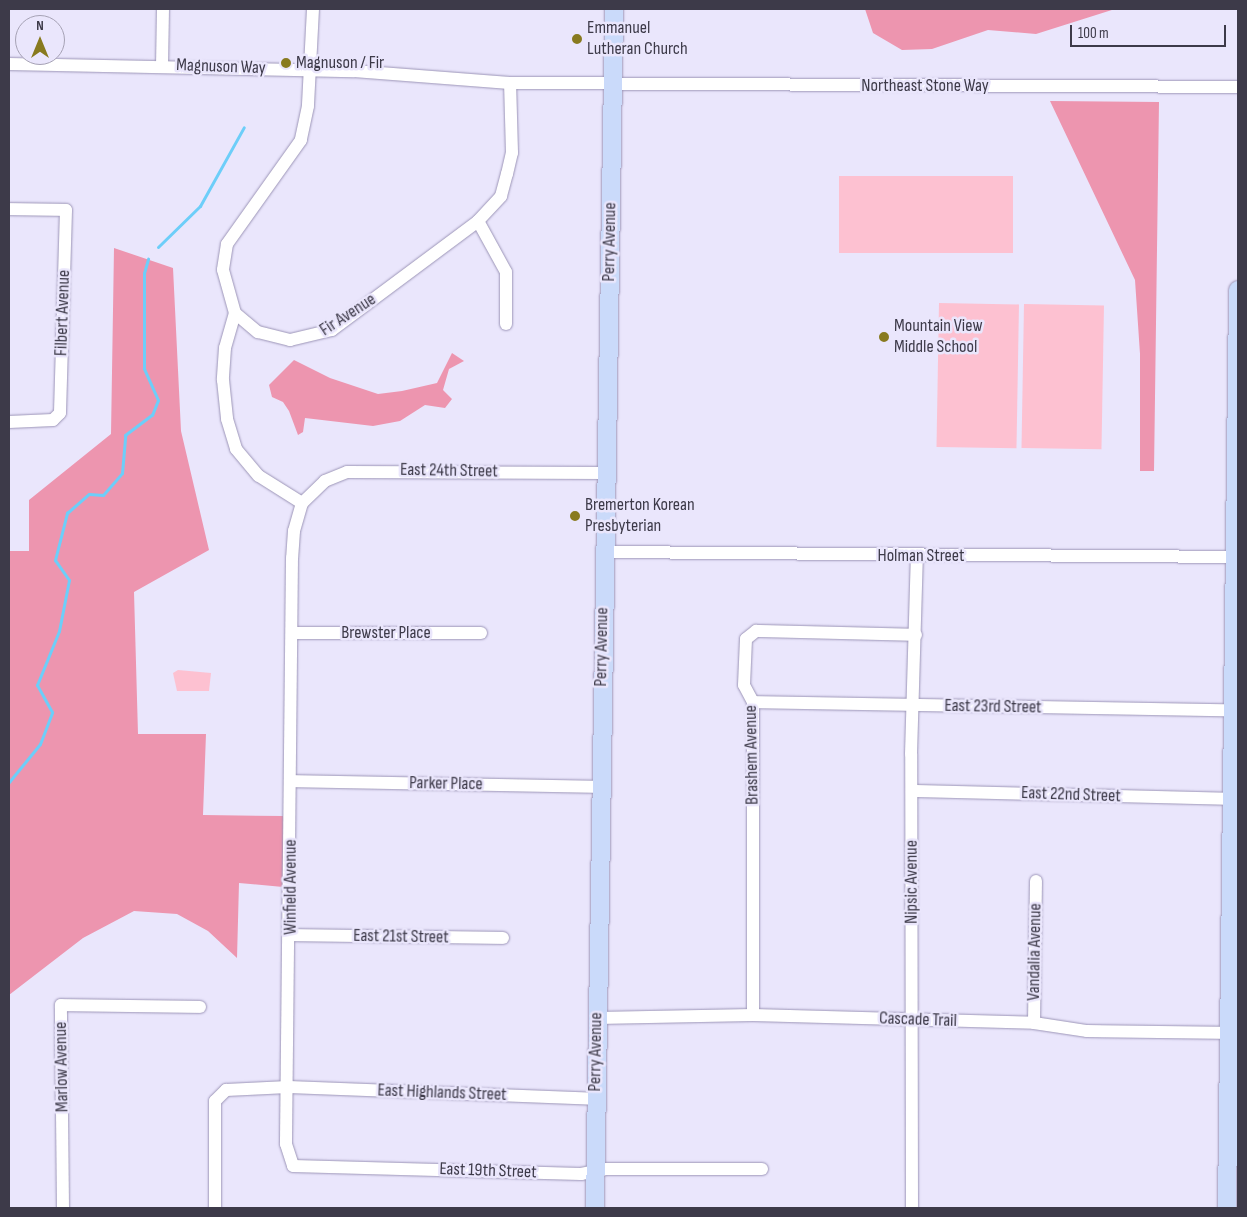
<!DOCTYPE html>
<html>
<head>
<meta charset="utf-8">
<style>
  body { margin:0 }
  #map { position:relative; width:1247px; height:1217px; overflow:hidden; background:#eae6fc; font-family:"Sofia Sans Condensed",sans-serif }
  div>[style] { position:absolute }
  .green>* { inset:0; background:#fdc1d1; transform-origin:0 0 }
  .forest>* { inset:0; background:#ed95af }
  .stream>* { height:3px; margin:-1.5px; padding:0 1.5px; transform-origin:1.5px; border-radius:1.5px; background:#6dcef9 }
  .roads { filter:drop-shadow(0 0 1px #9c95b7) drop-shadow(0 0 1px #9c95b7) }
  .minor>* { height:12px; margin:-6px; padding:0 6px; transform-origin:6px; border-radius:6px; background:#fff }
  .secondary>* { height:18px; margin:-9px; padding:0 9px; transform-origin:9px; border-radius:9px; background:#cadafa }
  .dots>* { width:14px; height:14px; translate:-50% -50%; box-sizing:border-box; border:2px solid #eae6fc; border-radius:50% }
  span { translate:-50% -50%; white-space:nowrap; text-align:center; line-height:1.15; -webkit-text-stroke:5px #eae6fc; paint-order:stroke }
  .poi-label { font-size:18px; color:#3d3a49 }
  .left { translate:0 -50%; text-align:left }
  .street-label { font-size:18px; color:#3d3a49 }
  .frame { position:absolute; inset:0; border:10px solid #3d3a49; pointer-events:none }
  .north { position:absolute; left:15px; top:15px; width:50px; height:50px; box-sizing:border-box; background:#eae6fc; border:1px solid #a5a1b4; border-radius:50%; rotate:0deg; font-size:14px; font-weight:700; line-height:20px; text-align:center; color:#3d3a49 }
  .north::after { content:''; display:block; margin:auto; width:18px; height:22px; background:#887a1f; clip-path:polygon(50% 0,100% 100%,50% 72%,0 100%) }
  .scale { position:absolute; left:1070px; top:25px; width:156px; height:22px; box-sizing:border-box; border:2px solid #3d3a49; border-top:0; padding-left:6px; font-size:15px; line-height:18px; white-space:nowrap; color:#3d3a49; -webkit-text-stroke:4px #eae6fc; paint-order:stroke }
</style>
</head>
<body>
<div id="map">
  <div class="green">
    <div style="left:839px;top:176px;width:174px;height:77px"></div>
    <div style="left:939px;top:303px;width:80px;height:144px;rotate:1deg"></div>
    <div style="left:1024px;top:304px;width:80px;height:144px;rotate:1deg"></div>
    <div style="clip-path:polygon(178px 670px,211px 673px,209px 691px,177px 691px,173px 673px)"></div>
  </div>
  <div class="forest">
    <div style="clip-path:polygon(865px 9px,1115px 9px,1036px 34px,988px 30px,932px 49px,902px 50px,873px 33px)"></div>
    <div style="clip-path:polygon(1050px 101px,1159px 102px,1154px 471px,1140px 471px,1140px 354px,1135px 280px)"></div>
    <div style="clip-path:polygon(114px 248px,173px 268px,181px 431px,209px 550px,134px 592px,138px 734px,206px 734px,203px 815px,284px 816px,283px 887px,239px 883px,237px 958px,208px 931px,177px 914px,134px 911px,83px 938px,9px 995px,9px 551px,29px 551px,29px 500px,111px 434px)"></div>
    <div style="clip-path:polygon(452px 353px,464px 361px,449px 369px,443px 390px,452px 399px,445px 408px,425px 405px,400px 421px,373px 426px,305px 418px,303px 432px,298px 435px,289px 411px,283px 402px,272px 397px,269px 385px,294px 360px,330px 378px,378px 394px,402px 391px,437px 383px)"></div>
  </div>
  <div class="stream">
    <div style="left:158px;top:247px;width:59px;rotate:-44.3deg"></div>
    <div style="left:200px;top:206px;width:90px;rotate:-60.9deg"></div>
    <div style="left:9px;top:782px;width:49px;rotate:-50.8deg"></div>
    <div style="left:40px;top:744px;width:34px;rotate:-69deg"></div>
    <div style="left:52px;top:712px;width:31px;rotate:-119deg"></div>
    <div style="left:37px;top:685px;width:58px;rotate:-67.8deg"></div>
    <div style="left:59px;top:631px;width:52px;rotate:-78.9deg"></div>
    <div style="left:69px;top:580px;width:24px;rotate:-125deg"></div>
    <div style="left:55px;top:560px;width:49px;rotate:-75.7deg"></div>
    <div style="left:67px;top:513px;width:29px;rotate:-41deg"></div>
    <div style="left:89px;top:494px;width:14px;rotate:4deg"></div>
    <div style="left:103px;top:495px;width:29px;rotate:-49deg"></div>
    <div style="left:122px;top:473px;width:38px;rotate:-85deg"></div>
    <div style="left:125px;top:435px;width:34px;rotate:-37deg"></div>
    <div style="left:152px;top:415px;width:16px;rotate:-68deg"></div>
    <div style="left:158px;top:400px;width:35px;rotate:-114deg"></div>
    <div style="left:144px;top:368px;width:95px;rotate:-90deg"></div>
    <div style="left:144px;top:273px;width:15px;rotate:-74deg"></div>
  </div>
  <div class="roads">
    <div class="minor">
      <div style="left:313px;top:9px;width:97px;rotate:93deg"></div>
      <div style="left:308px;top:106px;width:35px;rotate:102deg"></div>
      <div style="left:301px;top:140px;width:128px;rotate:125.4deg"></div>
      <div style="left:227px;top:244px;width:26px;rotate:99deg"></div>
      <div style="left:223px;top:270px;width:45px;rotate:74.4deg"></div>
      <div style="left:235px;top:313px;width:30px;rotate:40deg"></div>
      <div style="left:258px;top:332px;width:33px;rotate:14deg"></div>
      <div style="left:290px;top:340px;width:43px;rotate:-13.4deg"></div>
      <div style="left:332px;top:330px;width:182px;rotate:-36.7deg"></div>
      <div style="left:478px;top:221px;width:34px;rotate:-47deg"></div>
      <div style="left:501px;top:196px;width:23px;rotate:-75deg"></div>
      <div style="left:507px;top:174px;width:22px;rotate:-77deg"></div>
      <div style="left:512px;top:153px;width:70px;rotate:-91.6deg"></div>
      <div style="left:9px;top:64px;width:345px;rotate:1.2deg"></div>
      <div style="left:354px;top:71px;width:156px;rotate:4.4deg"></div>
      <div style="left:510px;top:83px;width:728px;rotate:0.31deg"></div>
      <div style="left:162px;top:66px;width:57px;rotate:-89deg"></div>
      <div style="left:9px;top:209px;width:57px;rotate:1deg"></div>
      <div style="left:66px;top:210px;width:203px;rotate:91.7deg"></div>
      <div style="left:60px;top:413px;width:10px;rotate:135deg"></div>
      <div style="left:53px;top:420px;width:44px;rotate:177.4deg"></div>
      <div style="left:478px;top:221px;width:58px;rotate:61.2deg"></div>
      <div style="left:506px;top:272px;width:52px;rotate:90deg"></div>
      <div style="left:235px;top:313px;width:36px;rotate:106deg"></div>
      <div style="left:225px;top:348px;width:32px;rotate:94deg"></div>
      <div style="left:223px;top:380px;width:39px;rotate:84deg"></div>
      <div style="left:227px;top:419px;width:31px;rotate:73deg"></div>
      <div style="left:236px;top:449px;width:35px;rotate:50deg"></div>
      <div style="left:259px;top:476px;width:51px;rotate:32.1deg"></div>
      <div style="left:606px;top:473px;width:259px;rotate:-179.8deg"></div>
      <div style="left:347px;top:472px;width:24px;rotate:158deg"></div>
      <div style="left:325px;top:481px;width:32px;rotate:136deg"></div>
      <div style="left:302px;top:503px;width:29px;rotate:106deg"></div>
      <div style="left:294px;top:531px;width:27px;rotate:94deg"></div>
      <div style="left:292px;top:558px;width:586px;rotate:90.59deg"></div>
      <div style="left:286px;top:1144px;width:23px;rotate:72deg"></div>
      <div style="left:293px;top:1166px;width:288px;rotate:1.6deg"></div>
      <div style="left:581px;top:1174px;width:25px;rotate:-11deg"></div>
      <div style="left:606px;top:1169px;width:156px"></div>
      <div style="left:604px;top:552px;width:634px;rotate:0.45deg"></div>
      <div style="left:292px;top:633px;width:189px"></div>
      <div style="left:753px;top:702px;width:479px;rotate:1deg"></div>
      <div style="left:291px;top:781px;width:309px;rotate:1.1deg"></div>
      <div style="left:912px;top:791px;width:319px;rotate:1.4deg"></div>
      <div style="left:291px;top:935px;width:212px;rotate:0.8deg"></div>
      <div style="left:753px;top:1015px;width:313px;rotate:-90deg"></div>
      <div style="left:753px;top:702px;width:19px;rotate:-118deg"></div>
      <div style="left:744px;top:685px;width:46px;rotate:-87.5deg"></div>
      <div style="left:746px;top:639px;width:13px;rotate:-39deg"></div>
      <div style="left:756px;top:631px;width:160px;rotate:1.4deg"></div>
      <div style="left:597px;top:1018px;width:156px;rotate:-1.1deg"></div>
      <div style="left:753px;top:1015px;width:281px;rotate:1.6deg"></div>
      <div style="left:1034px;top:1023px;width:54px;rotate:8.6deg"></div>
      <div style="left:1087px;top:1031px;width:151px;rotate:0.8deg"></div>
      <div style="left:1034px;top:1023px;width:142px;rotate:-89.2deg"></div>
      <div style="left:63px;top:1208px;width:203px;rotate:-90.6deg"></div>
      <div style="left:61px;top:1005px;width:139px;rotate:0.8deg"></div>
      <div style="left:215px;top:1208px;width:107px;rotate:-90deg"></div>
      <div style="left:215px;top:1101px;width:16px;rotate:-45deg"></div>
      <div style="left:226px;top:1090px;width:62px;rotate:-2.8deg"></div>
      <div style="left:288px;top:1087px;width:307px;rotate:2.2deg"></div>
      <div style="left:912px;top:1208px;width:454px;rotate:-90.1deg"></div>
      <div style="left:911px;top:754px;width:198px;rotate:-88.3deg"></div>
    </div>
    <div class="secondary">
      <div style="left:595px;top:1208px;width:1199px;rotate:-89.09deg"></div>
      <div style="left:1227px;top:1208px;width:918px;rotate:-89.31deg"></div>
    </div>
  </div>
  <div class="dots">
    <div style="left:577px;top:39px;background:#887a1f"></div>
    <div style="left:286px;top:63px;background:#887a1f"></div>
    <div style="left:884px;top:337px;background:#887a1f"></div>
    <div style="left:575px;top:516px;background:#887a1f"></div>
  </div>
  <div class="poi-label">
    <span class="left" style="left:587px;top:39px">Emmanuel<br>Lutheran Church</span>
    <span class="left" style="left:296px;top:63px">Magnuson / Fir</span>
    <span class="left" style="left:894px;top:337px">Mountain View<br>Middle School</span>
    <span class="left" style="left:585px;top:516px">Bremerton Korean<br>Presbyterian</span>
  </div>
  <div class="street-label">
    <span style="left:221px;top:67px;rotate:2deg">Magnuson Way</span>
    <span style="left:925px;top:86px">Northeast Stone Way</span>
    <span style="left:610px;top:242px;rotate:-89deg">Perry Avenue</span>
    <span style="left:63px;top:313px;rotate:-88deg">Filbert Avenue</span>
    <span style="left:348px;top:315px;rotate:-33deg">Fir Avenue</span>
    <span style="left:449px;top:471px;rotate:1deg">East 24th Street</span>
    <span style="left:921px;top:556px">Holman Street</span>
    <span style="left:386px;top:633px">Brewster Place</span>
    <span style="left:602px;top:647px;rotate:-89deg">Perry Avenue</span>
    <span style="left:993px;top:707px;rotate:1deg">East 23rd Street</span>
    <span style="left:752px;top:755px;rotate:-91deg">Brashem Avenue</span>
    <span style="left:446px;top:784px;rotate:1deg">Parker Place</span>
    <span style="left:1071px;top:795px;rotate:2deg">East 22nd Street</span>
    <span style="left:912px;top:882px;rotate:-90deg">Nipsic Avenue</span>
    <span style="left:291px;top:887px;rotate:-90deg">Winfield Avenue</span>
    <span style="left:401px;top:937px;rotate:1deg">East 21st Street</span>
    <span style="left:1035px;top:952px;rotate:-89deg">Vandalia Avenue</span>
    <span style="left:918px;top:1020px;rotate:2deg">Cascade Trail</span>
    <span style="left:596px;top:1052px;rotate:-89deg">Perry Avenue</span>
    <span style="left:62px;top:1067px;rotate:-91deg">Marlow Avenue</span>
    <span style="left:442px;top:1093px;rotate:2deg">East Highlands Street</span>
    <span style="left:488px;top:1171px;rotate:2deg">East 19th Street</span>
  </div>
  <div class="frame"></div>
  <div class="north">N</div>
  <div class="scale">100 m</div>
</div>
</body>
</html>
